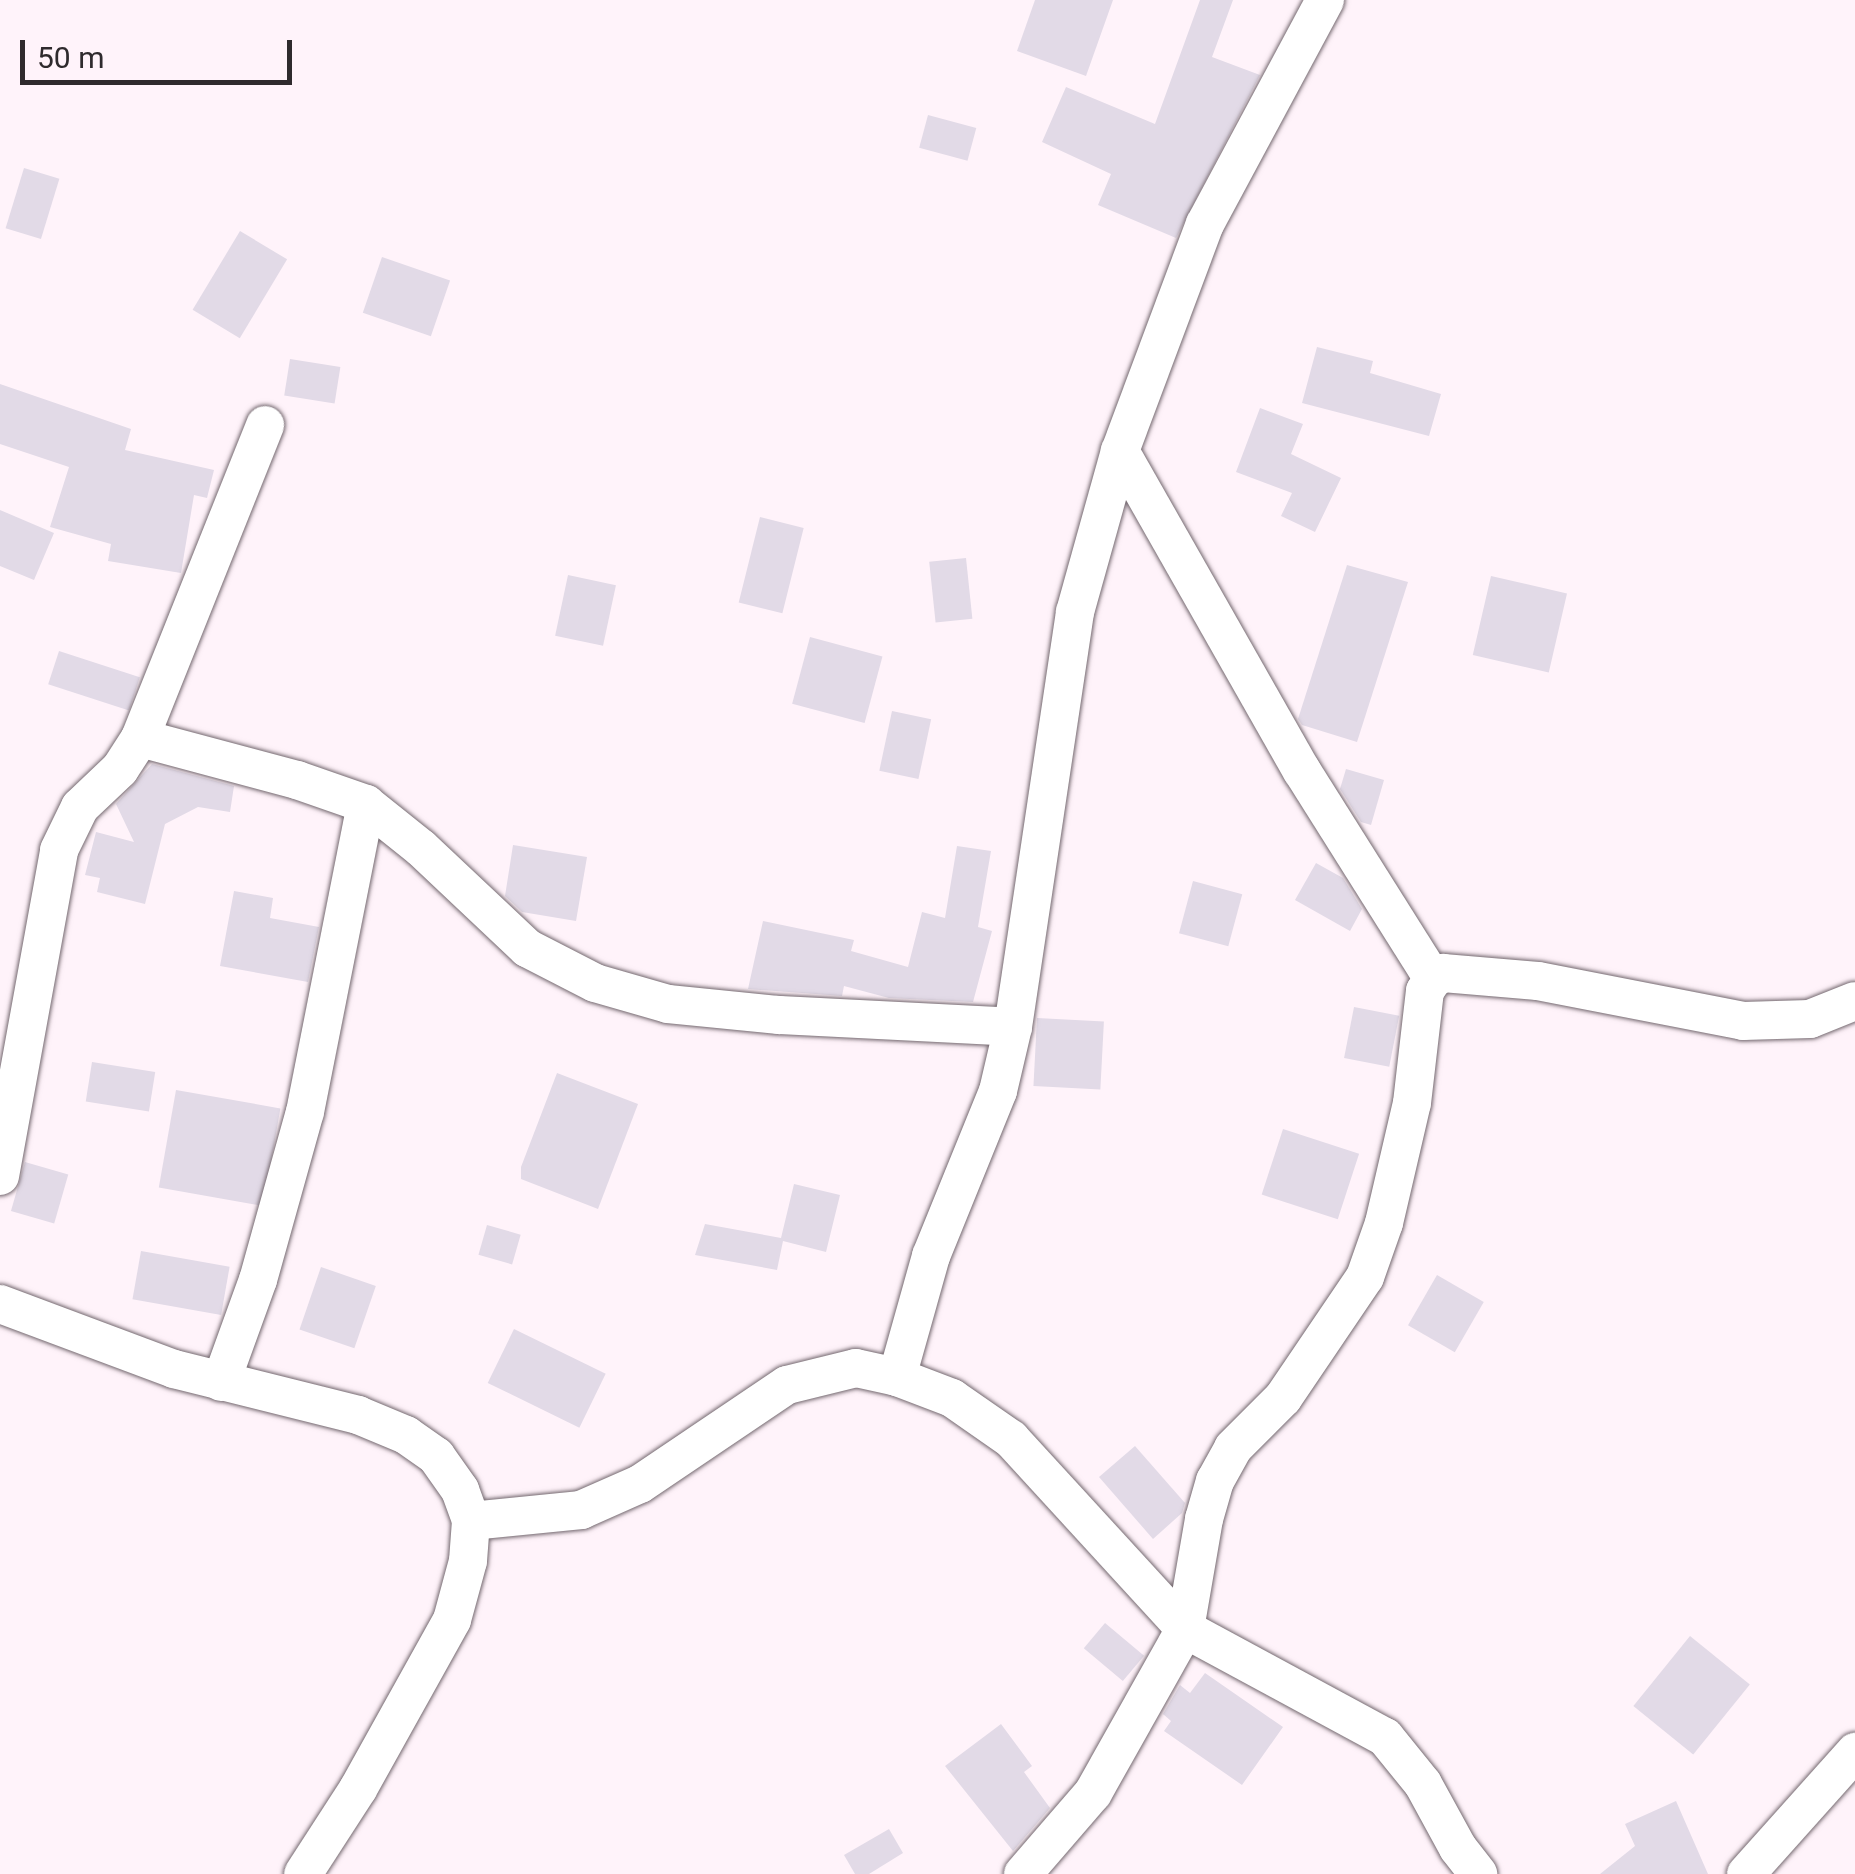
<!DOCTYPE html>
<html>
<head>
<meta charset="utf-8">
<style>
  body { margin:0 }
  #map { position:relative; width:1855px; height:1874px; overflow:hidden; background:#fff3fa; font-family:Roboto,sans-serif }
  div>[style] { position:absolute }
  .building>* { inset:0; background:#e2dae7; transform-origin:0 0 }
  .roads { filter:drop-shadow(0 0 2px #74686f) drop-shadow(0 0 2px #74686f) }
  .minor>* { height:38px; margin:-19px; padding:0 19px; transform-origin:19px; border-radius:19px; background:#fff }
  span { translate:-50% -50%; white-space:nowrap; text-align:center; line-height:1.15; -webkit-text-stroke:8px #fff3fa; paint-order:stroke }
  .scale { position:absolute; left:20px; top:40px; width:272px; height:45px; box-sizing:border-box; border:5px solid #2f2a2d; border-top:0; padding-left:12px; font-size:30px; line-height:35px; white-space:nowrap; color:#2f2a2d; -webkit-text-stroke:8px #fff3fa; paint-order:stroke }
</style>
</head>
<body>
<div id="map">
  <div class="building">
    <div style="clip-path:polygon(1035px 0,1113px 0,1086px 76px,1017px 51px)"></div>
    <div style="clip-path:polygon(1200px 0,1233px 0,1212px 57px,1260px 75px,1176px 238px,1098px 205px,1111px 174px,1042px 142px,1066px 87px,1155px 124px)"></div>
    <div style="left:928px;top:115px;width:50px;height:34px;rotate:15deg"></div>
    <div style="left:24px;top:168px;width:37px;height:63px;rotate:17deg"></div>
    <div style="left:240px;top:231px;width:55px;height:92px;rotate:31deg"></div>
    <div style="left:382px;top:257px;width:72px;height:59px;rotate:19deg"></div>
    <div style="clip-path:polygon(1317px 347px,1373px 361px,1370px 373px,1441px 394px,1429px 436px,1302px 403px)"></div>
    <div style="left:290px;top:359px;width:51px;height:37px;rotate:9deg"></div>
    <div style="clip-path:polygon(0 384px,131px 429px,125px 450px,214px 470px,207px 498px,194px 495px,181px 573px,108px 561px,111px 544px,50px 527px,69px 467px,0 444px)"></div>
    <div style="clip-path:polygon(1260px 408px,1303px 424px,1291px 454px,1341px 478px,1315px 532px,1281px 516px,1292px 493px,1236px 472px)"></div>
    <div style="clip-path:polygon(0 510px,54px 533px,34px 580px,0 566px)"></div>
    <div style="left:760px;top:517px;width:45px;height:88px;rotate:14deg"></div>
    <div style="left:966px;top:558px;width:61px;height:37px;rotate:84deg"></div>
    <div style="clip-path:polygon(1347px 565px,1408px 582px,1357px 742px,1302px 725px,1298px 719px)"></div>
    <div style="left:568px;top:575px;width:49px;height:62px;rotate:12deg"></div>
    <div style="left:1491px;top:576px;width:78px;height:81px;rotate:13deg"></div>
    <div style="left:810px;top:637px;width:75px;height:69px;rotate:15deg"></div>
    <div style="left:59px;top:651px;width:85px;height:35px;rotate:18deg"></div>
    <div style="left:892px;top:711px;width:40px;height:61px;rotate:12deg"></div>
    <div style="clip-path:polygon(152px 764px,234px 786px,230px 812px,198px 807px,165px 824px,145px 904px,97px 892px,100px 878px,85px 875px,96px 832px,134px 842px,116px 804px)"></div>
    <div style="clip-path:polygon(1346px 769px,1384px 780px,1371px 825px,1361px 822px,1340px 789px)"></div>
    <div style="clip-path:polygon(513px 845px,587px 857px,576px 921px,522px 912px,505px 896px)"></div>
    <div style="clip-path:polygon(957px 846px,991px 851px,978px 927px,992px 931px,973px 1002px,889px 998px,844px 986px,842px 996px,748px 989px,763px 921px,854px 940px,851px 951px,908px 967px,922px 912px,945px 918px)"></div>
    <div style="clip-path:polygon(1316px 863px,1343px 878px,1362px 909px,1350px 931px,1295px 900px)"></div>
    <div style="left:1193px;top:881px;width:51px;height:54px;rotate:15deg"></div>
    <div style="clip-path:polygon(234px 891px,273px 898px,270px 918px,319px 927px,308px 982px,220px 966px)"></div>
    <div style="left:1354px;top:1007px;width:46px;height:52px;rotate:11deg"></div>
    <div style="left:1037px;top:1018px;width:67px;height:68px;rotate:3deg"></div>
    <div style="left:92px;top:1062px;width:64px;height:40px;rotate:9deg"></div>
    <div style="clip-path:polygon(557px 1073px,638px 1104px,598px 1209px,521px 1179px,521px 1167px)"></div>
    <div style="left:176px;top:1090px;width:106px;height:99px;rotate:10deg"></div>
    <div style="left:1283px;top:1129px;width:80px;height:69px;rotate:18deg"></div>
    <div style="left:25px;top:1162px;width:45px;height:51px;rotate:16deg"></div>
    <div style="clip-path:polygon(794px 1184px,840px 1195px,826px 1252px,783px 1241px,777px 1270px,695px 1255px,705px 1224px,781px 1238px)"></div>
    <div style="left:487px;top:1225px;width:35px;height:31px;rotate:16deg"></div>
    <div style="left:141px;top:1251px;width:90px;height:49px;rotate:10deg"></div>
    <div style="left:321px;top:1267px;width:58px;height:66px;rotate:19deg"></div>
    <div style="left:1437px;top:1275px;width:54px;height:58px;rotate:30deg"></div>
    <div style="left:514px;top:1329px;width:102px;height:60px;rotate:26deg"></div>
    <div style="clip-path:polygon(1135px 1446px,1185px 1503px,1182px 1513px,1153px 1539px,1099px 1477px)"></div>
    <div style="left:1105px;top:1623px;width:51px;height:33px;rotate:40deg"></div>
    <div style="left:1690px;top:1636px;width:77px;height:90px;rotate:39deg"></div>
    <div style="clip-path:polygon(1205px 1673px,1283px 1727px,1242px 1785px,1164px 1731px,1171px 1721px,1163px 1714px,1180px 1685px,1190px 1693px)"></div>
    <div style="clip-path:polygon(1001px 1724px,1032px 1766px,1024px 1772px,1050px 1808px,1013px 1851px,945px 1766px)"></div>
    <div style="clip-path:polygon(1676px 1801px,1708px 1874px,1600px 1874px,1635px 1846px,1625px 1824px)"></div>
    <div style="clip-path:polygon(889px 1829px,903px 1853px,869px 1874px,855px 1874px,844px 1855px)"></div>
  </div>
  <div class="roads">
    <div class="minor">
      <div style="left:1120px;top:451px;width:368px;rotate:60.4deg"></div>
      <div style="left:1302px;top:771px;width:246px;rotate:57.8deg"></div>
      <div style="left:140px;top:738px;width:163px;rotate:15deg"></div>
      <div style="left:297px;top:780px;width:73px;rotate:19.2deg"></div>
      <div style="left:366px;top:804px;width:70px;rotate:38.7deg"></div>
      <div style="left:421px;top:848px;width:146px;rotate:43.3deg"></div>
      <div style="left:527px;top:948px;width:76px;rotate:27.2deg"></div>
      <div style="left:595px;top:983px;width:76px;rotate:16deg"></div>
      <div style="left:668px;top:1004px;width:112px;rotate:5.7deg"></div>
      <div style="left:779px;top:1015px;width:234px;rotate:2.9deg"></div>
      <div style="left:0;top:1176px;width:331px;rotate:-79.7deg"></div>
      <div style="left:59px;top:850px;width:48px;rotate:-64deg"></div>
      <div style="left:80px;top:807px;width:55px;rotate:-43.5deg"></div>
      <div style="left:120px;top:769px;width:37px;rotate:-57deg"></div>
      <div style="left:140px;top:738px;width:337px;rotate:-68.2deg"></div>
      <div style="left:0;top:1304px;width:186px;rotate:20.5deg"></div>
      <div style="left:174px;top:1369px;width:190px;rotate:14deg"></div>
      <div style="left:358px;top:1415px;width:52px;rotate:22.6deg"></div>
      <div style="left:406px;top:1435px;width:37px;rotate:35deg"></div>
      <div style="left:436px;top:1456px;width:42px;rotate:54.8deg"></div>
      <div style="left:460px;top:1490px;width:33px;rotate:70deg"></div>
      <div style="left:471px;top:1521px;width:40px;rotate:94.3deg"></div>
      <div style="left:468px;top:1561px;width:61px;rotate:105.2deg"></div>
      <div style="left:452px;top:1620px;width:193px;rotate:119.1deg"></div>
      <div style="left:358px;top:1789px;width:101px;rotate:122.9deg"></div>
      <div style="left:897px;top:1377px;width:126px;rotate:-74.3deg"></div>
      <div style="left:931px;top:1256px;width:178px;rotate:-67.9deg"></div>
      <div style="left:998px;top:1091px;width:66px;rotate:-76.8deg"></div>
      <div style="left:1013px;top:1027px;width:420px;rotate:-81.5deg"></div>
      <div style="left:1075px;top:612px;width:167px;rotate:-74.4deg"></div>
      <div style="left:1120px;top:451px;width:242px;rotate:-69.5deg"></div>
      <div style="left:1205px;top:224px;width:254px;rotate:-61.8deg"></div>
      <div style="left:221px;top:1382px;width:109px;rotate:-70.1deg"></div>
      <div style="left:258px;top:1280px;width:174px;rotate:-74.4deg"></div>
      <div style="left:305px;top:1112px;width:314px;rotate:-78.8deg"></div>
      <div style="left:471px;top:1521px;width:111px;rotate:-5.7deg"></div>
      <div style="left:581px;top:1510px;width:64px;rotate:-23.8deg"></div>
      <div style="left:640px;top:1484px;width:177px;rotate:-34deg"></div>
      <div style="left:787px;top:1385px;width:71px;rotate:-13.8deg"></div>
      <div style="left:856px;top:1368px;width:42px;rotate:12.4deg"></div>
      <div style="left:897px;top:1377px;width:59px;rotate:20.9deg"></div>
      <div style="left:952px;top:1398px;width:72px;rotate:34.8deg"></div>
      <div style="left:1011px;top:1439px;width:258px;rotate:47.5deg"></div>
      <div style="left:1185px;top:1629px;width:227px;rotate:28.4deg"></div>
      <div style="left:1385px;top:1737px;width:60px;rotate:51deg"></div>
      <div style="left:1423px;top:1784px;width:73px;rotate:61.3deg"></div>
      <div style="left:1458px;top:1848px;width:33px;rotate:52deg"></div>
      <div style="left:1023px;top:1874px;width:107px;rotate:-49.2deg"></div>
      <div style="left:1093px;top:1793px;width:188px;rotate:-60.7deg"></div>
      <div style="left:1185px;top:1629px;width:112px;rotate:-80.2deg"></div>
      <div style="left:1204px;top:1519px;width:40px;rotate:-74deg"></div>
      <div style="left:1215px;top:1481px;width:38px;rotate:-61deg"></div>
      <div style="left:1233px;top:1448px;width:71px;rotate:-45deg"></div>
      <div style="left:1283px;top:1398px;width:146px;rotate:-55.9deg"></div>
      <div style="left:1365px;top:1277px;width:57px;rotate:-70.6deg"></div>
      <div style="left:1384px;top:1223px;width:123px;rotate:-76.9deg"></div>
      <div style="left:1412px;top:1103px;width:113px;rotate:-83.4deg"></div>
      <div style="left:1425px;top:991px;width:14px;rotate:-56deg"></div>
      <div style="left:1433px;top:979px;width:12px;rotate:-31deg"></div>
      <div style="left:1443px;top:973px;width:95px;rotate:4.8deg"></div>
      <div style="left:1538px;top:981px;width:209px;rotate:11deg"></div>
      <div style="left:1743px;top:1021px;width:67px;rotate:-1.7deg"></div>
      <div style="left:1810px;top:1019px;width:48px;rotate:-21.8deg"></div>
      <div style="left:1746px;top:1874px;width:164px;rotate:-48.2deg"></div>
    </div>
  </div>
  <div class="scale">50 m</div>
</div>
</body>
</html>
